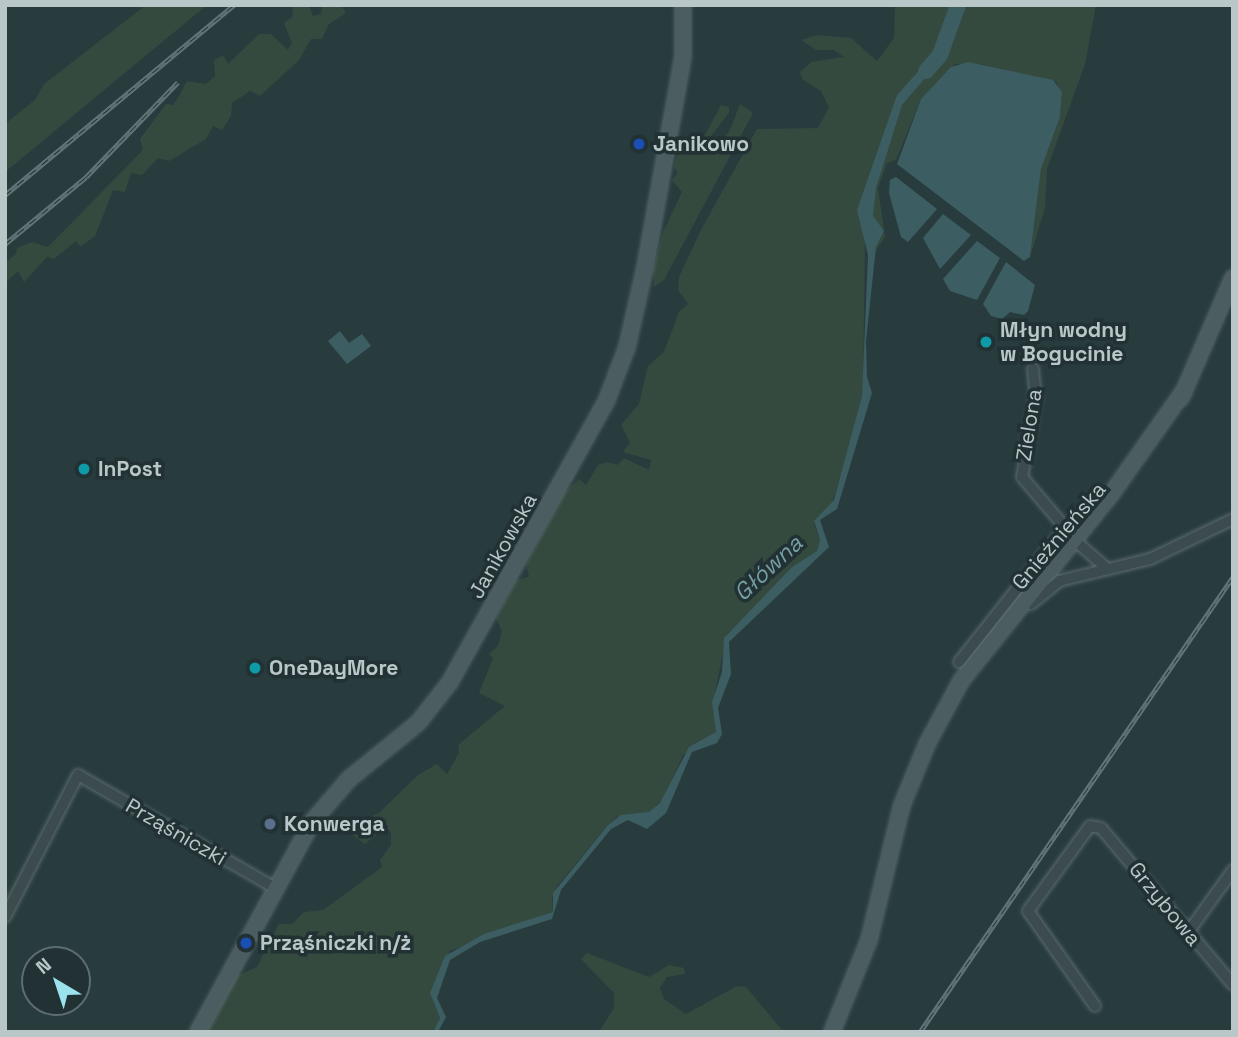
<!DOCTYPE html>
<html>
<head>
<meta charset="utf-8">
<style>
  body { margin:0 }
  #map { position:relative; width:1238px; height:1037px; overflow:hidden; background:#283c3e; font-family:"Space Grotesk",sans-serif }
  div>[style] { position:absolute }
  .green>* { inset:0; background:#344a3f }
  .water>* { inset:0; background:#3c5d61 }
  .river>* { height:16px; margin:-8px; padding:0 8px; transform-origin:8px; border-radius:8px; background:#3c5d61 }
  .roads { filter:drop-shadow(0 0 2px #5a6a6c) drop-shadow(0 0 2px #5a6a6c) }
  .street>* { height:10px; margin:-5px; padding:0 5px; transform-origin:5px; border-radius:5px; background:#3c4c4e }
  .secondary>* { height:14px; margin:-7px; padding:0 7px; transform-origin:7px; border-radius:7px; background:#4b5d61 }
  .rail>* { height:5px; margin-top:-2.5px; transform-origin:0; background:repeating-linear-gradient(90deg,#213134 0 8px,#617477 0 16px); box-sizing:border-box; border-block:2px solid #617477 }
  .dots>* { width:19px; height:19px; translate:-50% -50%; box-sizing:border-box; border:4px solid #213134; border-radius:50% }
  span { translate:-50% -50%; white-space:nowrap; text-align:center; line-height:1.15; -webkit-text-stroke:7px #213134; paint-order:stroke }
  .poi-label { font-size:21px; color:#b9c7c9; font-weight:700 }
  .left { translate:0 -50%; text-align:left }
  .street-label { font-size:21px; color:#b9c7c9 }
  .water-label { font-size:23px; color:#769fa4; font-style:italic }
  .frame { position:absolute; inset:0; border:7px solid #b9c7c9; pointer-events:none }
  .north { position:absolute; left:21px; top:946px; width:70px; height:70px; box-sizing:border-box; background:#213134; border:2px solid #5e6d70; border-radius:50%; rotate:321deg; font-size:19px; font-weight:700; line-height:28px; text-align:center; color:#b9c7c9 }
  .north::after { content:''; display:block; margin:auto; width:24px; height:32px; background:#99e2ee; clip-path:polygon(50% 0,100% 100%,50% 72%,0 100%) }
</style>
</head>
<body>
<div id="map">
  <div class="green">
    <div style="clip-path:polygon(146px 5px,207px 5px,5px 172px,5px 124px,35px 100px,44px 84px)"></div>
    <div style="clip-path:polygon(293px 5px,309px 5px,313px 16px,321px 14px,322px 5px,341px 5px,346px 13px,329px 24px,322px 39px,311px 39px,299px 60px,260px 96px,250px 91px,232px 103px,231px 116px,222px 130px,213px 126px,206px 139px,169px 161px,158px 158px,142px 175px,131px 173px,125px 192px,113px 190px,95px 236px,80px 247px,76px 241px,54px 259px,47px 257px,24px 282px,18px 271px,5px 283px,5px 263px,16px 254px,17px 248px,32px 242px,48px 247px,143px 150px,140px 139px,166px 104px,173px 105px,178px 98px,187px 81px,206px 84px,215px 76px,214px 60px,223px 55px,228px 64px,259px 34px,271px 34px,288px 50px,292px 43px,284px 23px,292px 17px)"></div>
    <div style="clip-path:polygon(895px 5px,1096px 5px,1085px 64px,1047px 169px,1045px 208px,1030px 257px,1041px 169px,1060px 117px,1062px 95px,1056px 82px,979px 64px,955px 64px,921px 99px,896px 160px,887px 163px,878px 188px,885px 237px,875px 252px,865px 238px,863px 390px,849px 453px,832px 503px,814px 524px,820px 540px,817px 551px,792px 567px,748px 618px,727px 634px,713px 702px,716px 732px,683px 755px,664px 798px,650px 812px,617px 817px,608px 825px,558px 885px,552px 897px,553px 912px,450px 951px,430px 993px,440px 1018px,433px 1032px,203px 1032px,234px 977px,257px 967px,279px 924px,292px 924px,304px 912px,323px 910px,382px 867px,380px 860px,391px 845px,391px 832px,386px 827px,365px 844px,350px 833px,350px 826px,379px 813px,418px 775px,437px 764px,447px 774px,459px 753px,458px 745px,505px 706px,479px 693px,493px 658px,489px 654px,498px 646px,502px 631px,496px 618px,516px 580px,529px 577px,526px 564px,564px 493px,579px 479px,586px 485px,598px 465px,607px 462px,617px 465px,624px 458px,649px 470px,651px 460px,623px 452px,630px 442px,621px 425px,639px 404px,648px 366px,664px 352px,679px 312px,688px 304px,678px 290px,679px 277px,702px 228px,757px 129px,818px 128px,829px 107px,821px 91px,803px 80px,800px 72px,811px 62px,844px 57px,834px 50px,816px 50px,801px 40px,817px 35px,851px 38px,877px 61px,894px 38px)"></div>
    <div style="clip-path:polygon(740px 104px,753px 113px,664px 280px,654px 287px,653px 270px,663px 232px,682px 192px,672px 180px,677px 174px,674px 166px,680px 146px,702px 156px,704px 137px,721px 105px,729px 107px,729px 113px,711px 136px,713px 143px,721px 142px,730px 130px)"></div>
    <div style="clip-path:polygon(587px 953px,649px 977px,669px 965px,684px 968px,685px 974px,667px 977px,660px 988px,664px 999px,686px 1014px,737px 986px,746px 987px,783px 1031px,599px 1032px,614px 1008px,614px 993px,581px 959px)"></div>
  </div>
  <div class="water">
    <div style="clip-path:polygon(936px 52px,942px 58px,902px 105px,876px 188px,873px 216px,884px 231px,876px 247px,866px 341px,867px 377px,872px 393px,837px 509px,820px 520px,829px 547px,729px 642px,731px 674px,718px 708px,722px 734px,717px 743px,692px 752px,666px 813px,647px 829px,628px 820px,611px 829px,561px 890px,552px 919px,480px 942px,450px 960px,437px 998px,446px 1017px,438px 1032px,433px 1032px,440px 1018px,430px 993px,445px 956px,484px 934px,553px 912px,553px 893px,608px 825px,621px 815px,649px 812px,660px 803px,689px 747px,716px 732px,712px 702px,722px 672px,724px 638px,792px 567px,817px 551px,820px 540px,814px 521px,834px 500px,862px 396px,868px 255px,857px 210px,897px 95px)"></div>
    <div style="clip-path:polygon(968px 62px,1053px 80px,1062px 92px,1060px 117px,1041px 169px,1030px 257px,1024px 261px,897px 164px,921px 99px,951px 67px)"></div>
    <div style="clip-path:polygon(896px 177px,937px 209px,908px 242px,901px 237px,889px 193px,890px 180px)"></div>
    <div style="clip-path:polygon(943px 214px,971px 235px,940px 269px,923px 238px)"></div>
    <div style="clip-path:polygon(977px 241px,1000px 258px,977px 300px,950px 291px,943px 279px)"></div>
    <div style="clip-path:polygon(1006px 262px,1035px 285px,1028px 311px,1024px 315px,1010px 312px,1002px 319px,991px 316px,983px 304px)"></div>
    <div style="clip-path:polygon(340px 331px,349px 343px,362px 334px,371px 346px,347px 364px,328px 341px)"></div>
  </div>
  <div class="river">
    <div style="left:926px;top:71px;width:21px;rotate:-49deg"></div>
    <div style="left:940px;top:55px;width:53px;rotate:-70.2deg"></div>
  </div>
  <div class="roads">
    <div class="street">
      <div style="left:1033px;top:369px;width:28px;rotate:84deg"></div>
      <div style="left:1036px;top:397px;width:81px;rotate:99.9deg"></div>
      <div style="left:1022px;top:477px;width:89px;rotate:49.5deg"></div>
      <div style="left:1080px;top:545px;width:37px;rotate:41deg"></div>
      <div style="left:1031px;top:604px;width:36px;rotate:-39deg"></div>
      <div style="left:1059px;top:581px;width:94px;rotate:-13.6deg"></div>
      <div style="left:1150px;top:559px;width:92px;rotate:-25.7deg"></div>
      <div style="left:959px;top:662px;width:172px;rotate:-51.6deg"></div>
      <div style="left:5px;top:917px;width:160px;rotate:-62.8deg"></div>
      <div style="left:78px;top:775px;width:227px;rotate:29.8deg"></div>
      <div style="left:1189px;top:931px;width:75px;rotate:-54.2deg"></div>
      <div style="left:1095px;top:1006px;width:116px;rotate:-125.2deg"></div>
      <div style="left:1028px;top:911px;width:105px;rotate:-53.9deg"></div>
      <div style="left:1090px;top:826px;width:11px;rotate:10deg"></div>
      <div style="left:1101px;top:828px;width:205px;rotate:49.9deg"></div>
    </div>
    <div class="secondary">
      <div style="left:1181px;top:398px;width:131px;rotate:-66.6deg"></div>
      <div style="left:198px;top:1032px;width:239px;rotate:-61.5deg"></div>
      <div style="left:312px;top:822px;width:57px;rotate:-49.3deg"></div>
      <div style="left:349px;top:779px;width:89px;rotate:-39.1deg"></div>
      <div style="left:418px;top:723px;width:52px;rotate:-52deg"></div>
      <div style="left:450px;top:682px;width:321px;rotate:-60.9deg"></div>
      <div style="left:606px;top:402px;width:59px;rotate:-69.1deg"></div>
      <div style="left:627px;top:347px;width:81px;rotate:-77.2deg"></div>
      <div style="left:645px;top:268px;width:215px;rotate:-79.8deg"></div>
      <div style="left:683px;top:56px;width:51px;rotate:-90deg"></div>
      <div style="left:832px;top:1032px;width:99px;rotate:-68.1deg"></div>
      <div style="left:869px;top:940px;width:139px;rotate:-76.3deg"></div>
      <div style="left:902px;top:805px;width:66px;rotate:-67.7deg"></div>
      <div style="left:927px;top:744px;width:72px;rotate:-61.6deg"></div>
      <div style="left:961px;top:681px;width:241px;rotate:-51.2deg"></div>
      <div style="left:1112px;top:493px;width:125px;rotate:-54.8deg"></div>
    </div>
  </div>
  <div class="rail">
    <div style="left:5px;top:195px;width:298px;rotate:-39.7deg"></div>
    <div style="left:5px;top:244px;width:105px;rotate:-39.6deg"></div>
    <div style="left:86px;top:177px;width:132px;rotate:-45.9deg"></div>
    <div style="left:920px;top:1032px;width:552px;rotate:-55.48deg"></div>
  </div>
  <div class="dots">
    <div style="left:639px;top:144px;background:#1a4fb4"></div>
    <div style="left:986px;top:342px;background:#0f9aa8"></div>
    <div style="left:84px;top:469px;background:#0f9aa8"></div>
    <div style="left:255px;top:668px;background:#0f9aa8"></div>
    <div style="left:270px;top:824px;background:#5c6f8a"></div>
    <div style="left:246px;top:943px;background:#1a4fb4"></div>
  </div>
  <div class="poi-label">
    <span class="left" style="left:653px;top:144px">Janikowo</span>
    <span class="left" style="left:1000px;top:342px">Młyn wodny<br>w Bogucinie</span>
    <span class="left" style="left:98px;top:469px">InPost</span>
    <span class="left" style="left:269px;top:668px">OneDayMore</span>
    <span class="left" style="left:284px;top:824px">Konwerga</span>
    <span class="left" style="left:260px;top:943px">Prząśniczki n/ż</span>
  </div>
  <div class="street-label">
    <span style="left:1029px;top:425px;rotate:-81deg">Zielona</span>
    <span style="left:1059px;top:536px;rotate:-50deg">Gnieźnieńska</span>
    <span style="left:503px;top:546px;rotate:-61deg">Janikowska</span>
    <span style="left:176px;top:832px;rotate:30deg">Prząśniczki</span>
    <span style="left:1165px;top:904px;rotate:51deg">Grzybowa</span>
  </div>
  <div class="water-label">
    <span style="left:768px;top:568px;rotate:-43deg">Główna</span>
  </div>
  <div class="frame"></div>
  <div class="north">N</div>
</div>
</body>
</html>
